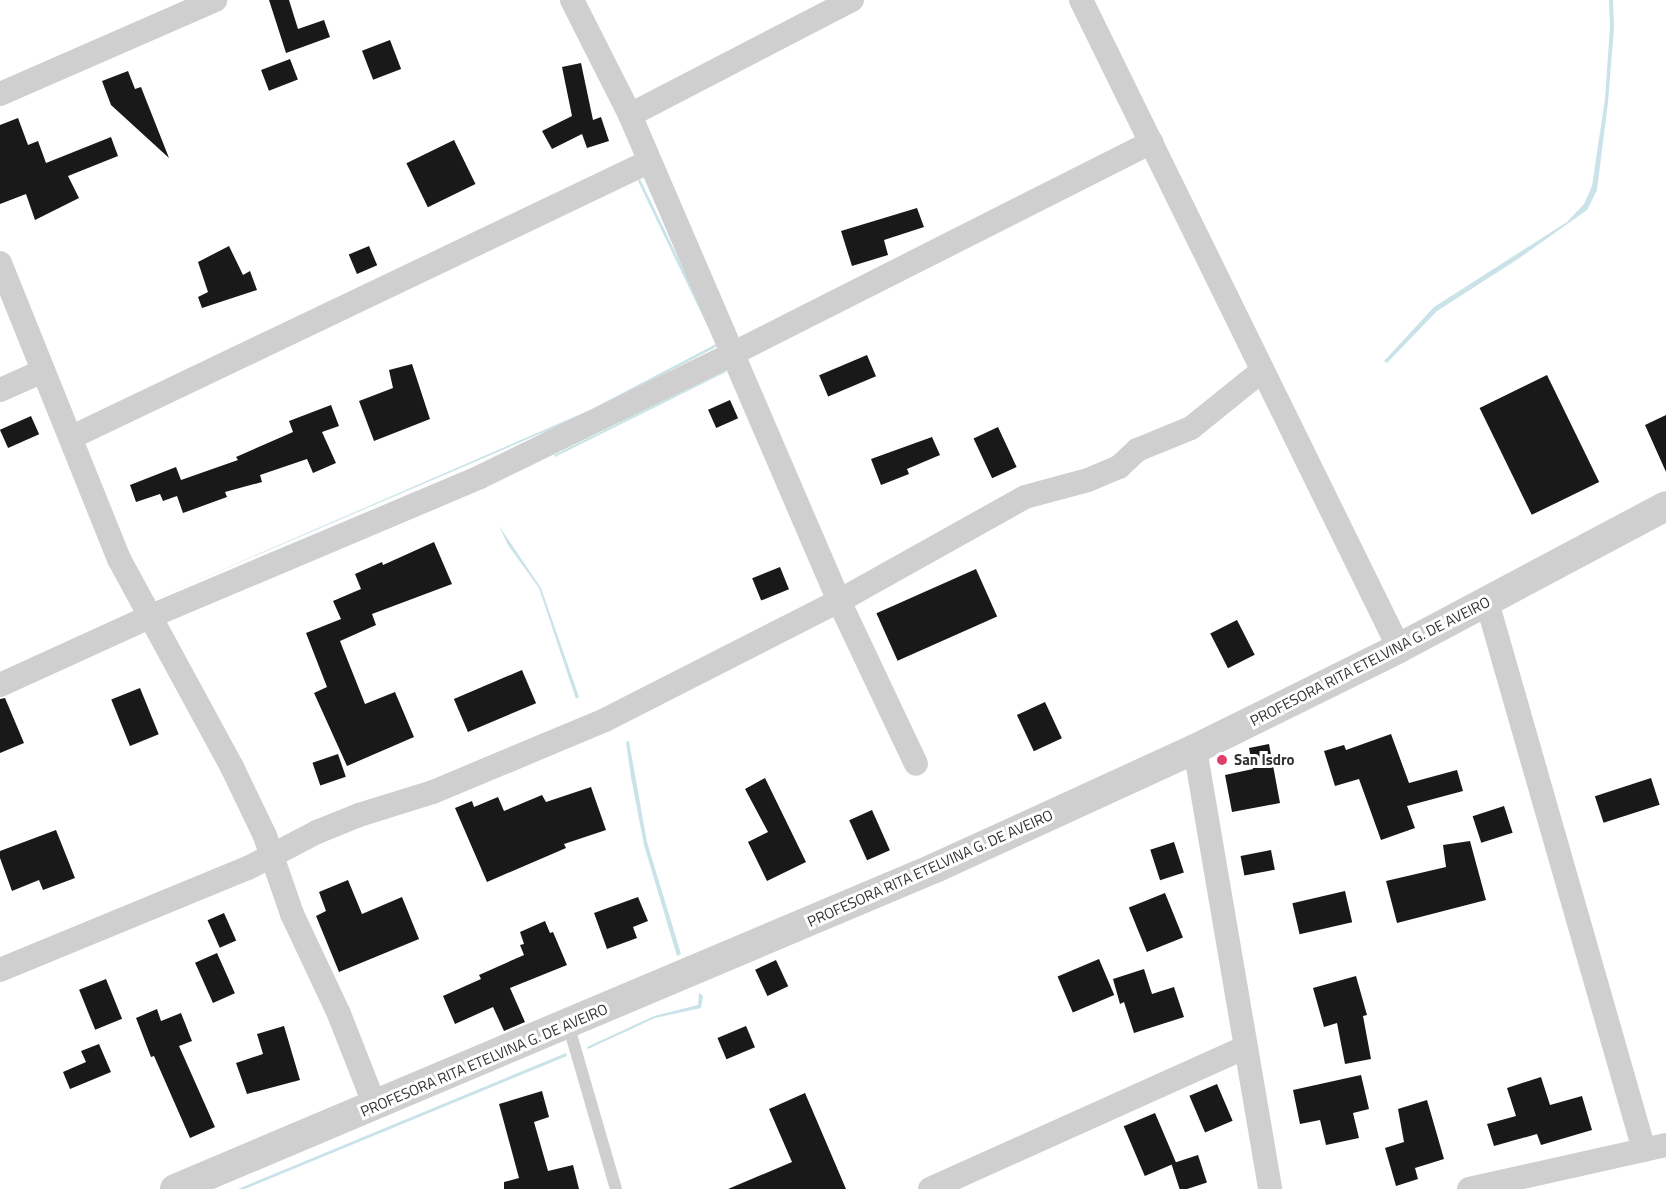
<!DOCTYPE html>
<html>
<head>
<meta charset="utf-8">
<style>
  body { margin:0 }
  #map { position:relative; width:1666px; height:1189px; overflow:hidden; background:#fff; font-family:"Titillium Web",sans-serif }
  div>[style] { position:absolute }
  .water>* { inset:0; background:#c9e3e9 }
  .building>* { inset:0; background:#191919; transform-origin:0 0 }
  .service>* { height:12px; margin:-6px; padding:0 6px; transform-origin:6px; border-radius:6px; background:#cfcfcf }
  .minor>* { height:24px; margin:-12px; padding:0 12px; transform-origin:12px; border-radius:12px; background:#cfcfcf }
  .tertiary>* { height:30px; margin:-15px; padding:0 15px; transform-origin:15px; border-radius:15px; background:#cfcfcf }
  .dots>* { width:16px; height:16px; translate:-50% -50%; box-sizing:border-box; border:3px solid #fff; border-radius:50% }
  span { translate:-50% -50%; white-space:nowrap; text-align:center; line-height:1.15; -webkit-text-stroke:6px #fff; paint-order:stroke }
  .street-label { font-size:15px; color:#323232 }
  .poi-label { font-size:15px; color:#323232; font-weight:700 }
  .left { translate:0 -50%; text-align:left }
</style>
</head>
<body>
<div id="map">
  <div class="water">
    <div style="clip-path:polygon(1609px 0,1613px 0,1614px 28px,1608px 102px,1597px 190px,1587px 210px,1518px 259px,1437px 311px,1387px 363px,1384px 361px,1434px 307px,1567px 222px,1584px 204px,1592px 186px,1605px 99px,1610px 27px)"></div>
    <div style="clip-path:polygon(640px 179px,720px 345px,591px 412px,143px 604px,590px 410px,716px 344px,638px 181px)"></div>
    <div style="clip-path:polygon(726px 370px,726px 372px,555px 457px,554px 455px)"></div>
    <div style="clip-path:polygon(499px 526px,541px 588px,579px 697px,576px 699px,539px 588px,508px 545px)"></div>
    <div style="clip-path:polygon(629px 741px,647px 842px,681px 954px,677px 956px,644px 845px,631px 777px,626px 742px)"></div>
    <div style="clip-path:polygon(699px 993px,703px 996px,701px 1008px,655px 1018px,588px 1049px,587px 1047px,654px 1016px,698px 1005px)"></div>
    <div style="clip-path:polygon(566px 1053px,567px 1056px,245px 1189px,238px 1189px)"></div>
  </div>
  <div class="building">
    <div style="clip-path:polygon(269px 0,289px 0,298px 29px,324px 20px,330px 37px,286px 53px)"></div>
    <div style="left:390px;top:40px;width:31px;height:30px;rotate:69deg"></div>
    <div style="left:290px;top:59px;width:22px;height:31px;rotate:69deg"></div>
    <div style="clip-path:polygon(581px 63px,593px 120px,601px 117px,609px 141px,587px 148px,582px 134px,552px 149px,542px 131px,572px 116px,562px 67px)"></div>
    <div style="clip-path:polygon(128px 71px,135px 89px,141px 87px,169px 158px,111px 105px,102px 81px)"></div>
    <div style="clip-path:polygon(18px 118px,28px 145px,38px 141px,46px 163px,111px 137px,118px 156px,68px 176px,79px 198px,35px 220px,26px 194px,0 204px,0 125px)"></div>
    <div style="left:454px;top:140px;width:49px;height:53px;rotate:64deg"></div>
    <div style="clip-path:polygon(917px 208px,924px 227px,884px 240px,888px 255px,852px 266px,841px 231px)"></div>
    <div style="clip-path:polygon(229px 246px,243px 275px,250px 271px,257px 290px,202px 308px,198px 297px,208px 292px,198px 262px)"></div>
    <div style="left:369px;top:246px;width:21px;height:22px;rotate:67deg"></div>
    <div style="left:867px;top:355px;width:23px;height:52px;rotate:67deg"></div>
    <div style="clip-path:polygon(412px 364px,430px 419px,374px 441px,359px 401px,393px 388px,389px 370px)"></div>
    <div style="left:1547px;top:375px;width:119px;height:75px;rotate:64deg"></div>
    <div style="left:730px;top:400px;width:20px;height:24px;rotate:66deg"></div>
    <div style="clip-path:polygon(331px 405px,339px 426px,322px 432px,336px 463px,313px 473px,307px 459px,260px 475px,262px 482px,225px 492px,227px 497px,183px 513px,177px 496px,163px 501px,160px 494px,136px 502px,130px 485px,176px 467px,181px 480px,238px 460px,236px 457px,293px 432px,289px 421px)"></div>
    <div style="clip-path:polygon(1666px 415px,1666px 472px,1645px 425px)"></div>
    <div style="left:31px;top:416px;width:20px;height:34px;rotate:66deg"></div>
    <div style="left:998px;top:427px;width:44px;height:27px;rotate:65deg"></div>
    <div style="clip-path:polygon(932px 437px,940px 455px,907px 469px,909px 474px,881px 485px,871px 459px)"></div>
    <div style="clip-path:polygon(434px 542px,452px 584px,372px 614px,376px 625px,340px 641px,365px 704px,395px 692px,414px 737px,347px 766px,314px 693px,327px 687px,306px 633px,341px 619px,333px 601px,361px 589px,355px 574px,382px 562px,383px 565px)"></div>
    <div style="left:780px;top:567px;width:24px;height:30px;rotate:68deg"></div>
    <div style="left:976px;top:569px;width:52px;height:109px;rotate:66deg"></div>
    <div style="left:1237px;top:620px;width:39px;height:30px;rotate:63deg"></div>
    <div style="left:522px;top:670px;width:36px;height:74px;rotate:67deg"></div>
    <div style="left:140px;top:688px;width:50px;height:31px;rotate:68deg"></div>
    <div style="clip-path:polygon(5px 698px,24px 743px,0 753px,0 699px)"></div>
    <div style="left:1045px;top:702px;width:40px;height:31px;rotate:65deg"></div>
    <div style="clip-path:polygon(1391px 734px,1409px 783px,1457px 770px,1463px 791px,1407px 806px,1415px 828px,1381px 840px,1359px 779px,1335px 786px,1324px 751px,1344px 745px,1346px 750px)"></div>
    <div style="clip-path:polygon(1269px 744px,1280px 803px,1232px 812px,1225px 775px,1253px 769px,1249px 748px)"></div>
    <div style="left:338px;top:754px;width:24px;height:27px;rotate:71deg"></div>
    <div style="clip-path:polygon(765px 778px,806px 862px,767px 881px,748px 842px,768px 832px,745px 789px)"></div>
    <div style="left:1651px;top:778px;width:28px;height:59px;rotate:72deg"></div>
    <div style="clip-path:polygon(591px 787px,606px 830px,564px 844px,566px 848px,487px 882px,455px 808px,472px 801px,474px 807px,498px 797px,504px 811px,542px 795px,546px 802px)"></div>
    <div style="left:1504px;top:806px;width:28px;height:33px;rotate:72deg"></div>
    <div style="left:872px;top:810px;width:44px;height:25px;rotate:66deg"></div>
    <div style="clip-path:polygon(56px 830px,75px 878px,43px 890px,39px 880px,12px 891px,0 858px,0 851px)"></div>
    <div style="clip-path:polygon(1470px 841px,1486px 900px,1397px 923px,1386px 881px,1446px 867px,1443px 845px)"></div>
    <div style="left:1174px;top:842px;width:32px;height:25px;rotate:72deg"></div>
    <div style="left:1271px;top:850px;width:20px;height:31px;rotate:79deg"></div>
    <div style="clip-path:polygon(348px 880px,362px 914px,402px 897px,419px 939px,339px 972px,316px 916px,326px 911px,319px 892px)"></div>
    <div style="left:1345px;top:891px;width:32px;height:54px;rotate:77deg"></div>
    <div style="left:1165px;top:893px;width:48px;height:39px;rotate:68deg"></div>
    <div style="clip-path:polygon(638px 897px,648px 921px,633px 927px,637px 938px,607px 949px,594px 913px)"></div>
    <div style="left:224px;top:913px;width:30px;height:18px;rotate:66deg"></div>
    <div style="clip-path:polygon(545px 921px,550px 933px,553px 932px,567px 965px,510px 988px,525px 1022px,504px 1031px,493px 1007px,455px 1024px,443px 996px,481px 979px,479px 975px,524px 955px,520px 945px,524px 944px,520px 932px)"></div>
    <div style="left:217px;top:953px;width:44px;height:24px;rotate:66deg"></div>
    <div style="left:1099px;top:959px;width:39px;height:45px;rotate:67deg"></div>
    <div style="left:776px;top:960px;width:29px;height:23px;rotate:65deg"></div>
    <div style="clip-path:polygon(1144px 969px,1152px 994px,1174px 987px,1184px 1017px,1134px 1033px,1124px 1002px,1120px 1004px,1113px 979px)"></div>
    <div style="clip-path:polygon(1356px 976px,1367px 1015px,1363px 1016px,1371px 1059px,1345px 1064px,1337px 1023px,1324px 1027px,1313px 988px)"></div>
    <div style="left:106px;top:979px;width:43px;height:29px;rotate:68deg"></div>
    <div style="clip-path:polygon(157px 1009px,161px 1021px,181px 1013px,192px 1041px,179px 1046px,215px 1127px,190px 1138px,154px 1056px,151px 1057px,136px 1018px)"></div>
    <div style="clip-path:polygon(284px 1026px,300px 1080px,247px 1094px,236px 1063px,263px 1054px,257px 1034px)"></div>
    <div style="left:746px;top:1026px;width:23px;height:31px;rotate:67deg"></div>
    <div style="clip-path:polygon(99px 1044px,111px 1072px,70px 1089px,63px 1072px,86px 1062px,81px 1051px)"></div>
    <div style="clip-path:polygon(1361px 1075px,1369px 1109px,1353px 1113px,1359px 1138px,1326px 1145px,1320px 1120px,1300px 1124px,1293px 1090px)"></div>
    <div style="clip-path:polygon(1541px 1077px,1550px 1105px,1582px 1096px,1592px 1130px,1541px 1145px,1537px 1134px,1494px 1146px,1487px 1124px,1516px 1116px,1507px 1088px)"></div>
    <div style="left:1217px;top:1084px;width:40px;height:30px;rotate:67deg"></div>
    <div style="clip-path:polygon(542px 1091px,549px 1117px,534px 1122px,548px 1171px,573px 1165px,579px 1189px,504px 1189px,504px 1182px,519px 1178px,499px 1104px)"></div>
    <div style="clip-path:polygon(805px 1093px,846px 1189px,728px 1189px,792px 1162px,769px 1109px)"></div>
    <div style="clip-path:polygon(1427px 1100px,1444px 1159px,1415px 1168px,1418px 1179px,1396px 1186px,1385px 1148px,1404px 1142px,1398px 1109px)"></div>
    <div style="left:1155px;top:1113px;width:54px;height:34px;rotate:67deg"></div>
    <div style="left:1198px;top:1155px;width:29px;height:28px;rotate:72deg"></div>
  </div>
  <div class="service">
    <div style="left:568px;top:1024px;width:172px;rotate:73.8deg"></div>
  </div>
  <div class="minor">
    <div style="left:572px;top:0;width:129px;rotate:63.2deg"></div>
    <div style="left:630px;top:115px;width:529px;rotate:66.73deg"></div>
    <div style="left:839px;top:601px;width:180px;rotate:64.7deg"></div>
    <div style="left:1081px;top:0;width:722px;rotate:63.86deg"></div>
    <div style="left:0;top:94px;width:235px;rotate:-23.6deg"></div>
    <div style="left:630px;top:115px;width:250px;rotate:-27.4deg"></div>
    <div style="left:0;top:263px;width:319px;rotate:68.1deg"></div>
    <div style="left:119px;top:559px;width:237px;rotate:61.5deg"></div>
    <div style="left:232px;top:767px;width:76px;rotate:64.4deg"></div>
    <div style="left:265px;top:836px;width:83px;rotate:70.9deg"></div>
    <div style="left:292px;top:914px;width:110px;rotate:64.8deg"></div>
    <div style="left:339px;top:1014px;width:99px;rotate:68.6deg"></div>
    <div style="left:0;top:390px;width:47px;rotate:-23.8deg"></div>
    <div style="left:72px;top:437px;width:638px;rotate:-25.52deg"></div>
    <div style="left:1487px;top:602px;width:570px;rotate:74.01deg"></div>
    <div style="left:0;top:685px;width:164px;rotate:-24.5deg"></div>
    <div style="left:149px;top:617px;width:359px;rotate:-22.9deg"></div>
    <div style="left:480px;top:477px;width:280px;rotate:-26deg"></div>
    <div style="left:732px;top:354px;width:470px;rotate:-26.8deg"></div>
    <div style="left:1195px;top:749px;width:446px;rotate:80.3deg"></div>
    <div style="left:0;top:970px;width:268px;rotate:-22.4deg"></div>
    <div style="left:248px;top:868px;width:78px;rotate:-27.6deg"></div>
    <div style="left:317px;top:832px;width:45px;rotate:-22deg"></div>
    <div style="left:359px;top:815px;width:77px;rotate:-17.3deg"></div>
    <div style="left:433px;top:792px;width:186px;rotate:-22.7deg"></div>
    <div style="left:605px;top:720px;width:263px;rotate:-27deg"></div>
    <div style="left:839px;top:601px;width:213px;rotate:-29.2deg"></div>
    <div style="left:1025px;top:497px;width:65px;rotate:-15.1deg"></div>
    <div style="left:1088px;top:480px;width:34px;rotate:-23deg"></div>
    <div style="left:1119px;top:467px;width:25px;rotate:-43deg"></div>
    <div style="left:1137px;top:450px;width:58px;rotate:-22.2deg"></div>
    <div style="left:1191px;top:428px;width:92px;rotate:-38.9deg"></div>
    <div style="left:930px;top:1189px;width:346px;rotate:-24.2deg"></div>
    <div style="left:1469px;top:1189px;width:202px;rotate:-12.6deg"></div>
  </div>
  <div class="tertiary">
    <div style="left:175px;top:1189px;width:825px;rotate:-22.9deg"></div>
    <div style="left:935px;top:868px;width:286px;rotate:-24.6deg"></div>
    <div style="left:1195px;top:749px;width:228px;rotate:-26.3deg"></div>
    <div style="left:1399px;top:648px;width:302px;rotate:-28deg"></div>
  </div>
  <div class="dots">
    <div style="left:1222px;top:760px;background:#e03e68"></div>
  </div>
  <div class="street-label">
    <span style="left:1370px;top:661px;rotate:-27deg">PROFESORA RITA ETELVINA G. DE AVEIRO</span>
    <span style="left:930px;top:868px;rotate:-24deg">PROFESORA RITA ETELVINA G. DE AVEIRO</span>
    <span style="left:484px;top:1060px;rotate:-23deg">PROFESORA RITA ETELVINA G. DE AVEIRO</span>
  </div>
  <div class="poi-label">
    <span class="left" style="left:1234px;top:760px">San Isdro</span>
  </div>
</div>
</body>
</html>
